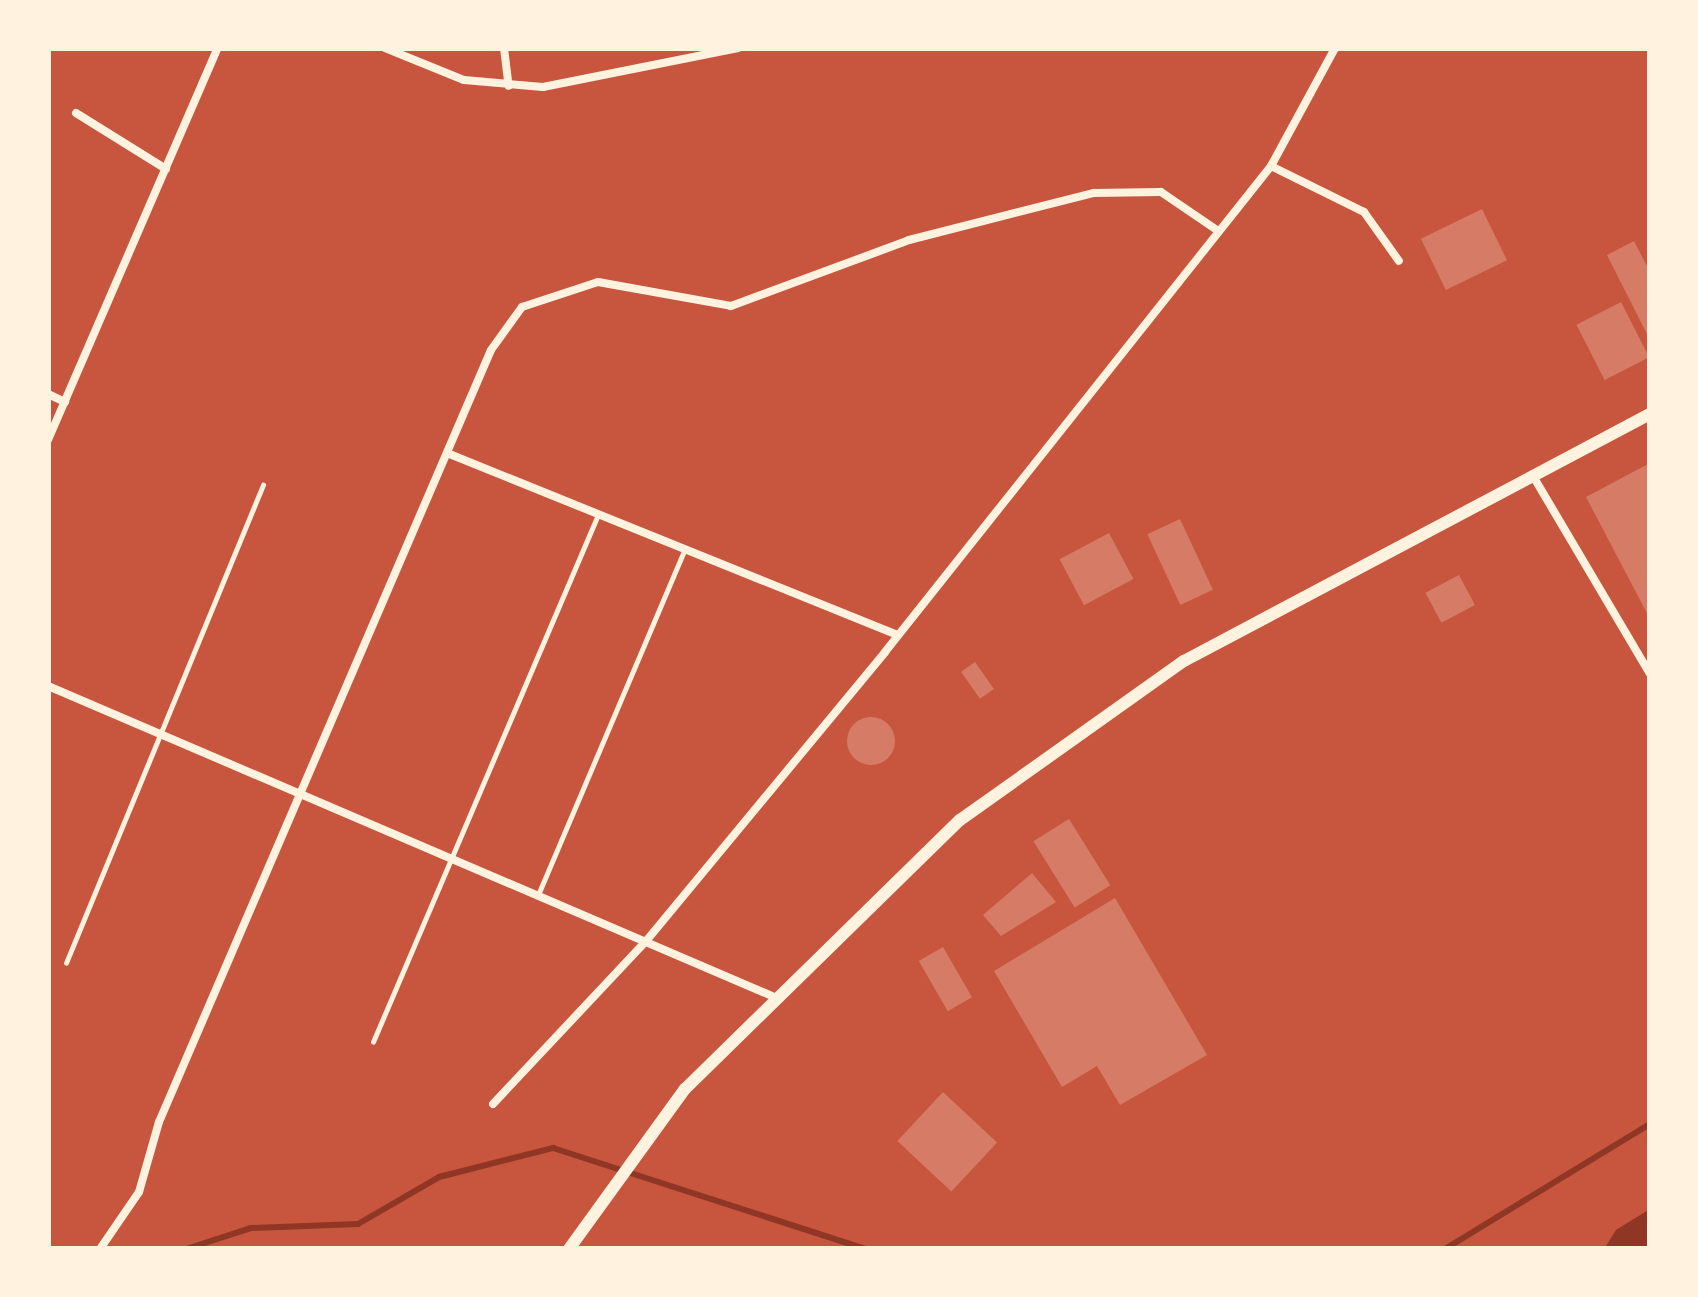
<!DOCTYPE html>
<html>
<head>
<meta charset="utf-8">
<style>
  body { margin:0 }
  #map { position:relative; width:1698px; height:1297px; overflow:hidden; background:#c8553d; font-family:Manrope,sans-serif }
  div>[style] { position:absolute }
  .water>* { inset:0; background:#8f3625 }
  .stream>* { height:6px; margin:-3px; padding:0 3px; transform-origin:3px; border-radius:3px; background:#8f3625 }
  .building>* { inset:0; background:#d67c66; transform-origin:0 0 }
  .round { border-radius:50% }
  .service>* { height:4.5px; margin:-2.25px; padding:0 2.25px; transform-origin:2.25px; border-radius:2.25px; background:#fff3e0 }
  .minor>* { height:8px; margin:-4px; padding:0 4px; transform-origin:4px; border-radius:4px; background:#fff3e0 }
  .primary>* { height:12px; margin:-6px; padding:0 6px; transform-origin:6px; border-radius:6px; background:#fff3e0 }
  span { translate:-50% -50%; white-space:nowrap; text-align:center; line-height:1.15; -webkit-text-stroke:9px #fff3e0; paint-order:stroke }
  .frame { position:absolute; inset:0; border:51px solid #fff3e0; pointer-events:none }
</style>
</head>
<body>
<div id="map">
  <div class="water">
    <div style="clip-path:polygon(1650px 1209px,1650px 1249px,1604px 1249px,1616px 1230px)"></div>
  </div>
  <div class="stream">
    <div style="left:186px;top:1249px;width:68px;rotate:-17.9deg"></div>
    <div style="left:251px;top:1228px;width:107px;rotate:-2.1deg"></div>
    <div style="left:358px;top:1224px;width:94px;rotate:-30.1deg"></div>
    <div style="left:439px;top:1177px;width:118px;rotate:-14.3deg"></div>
    <div style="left:553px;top:1148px;width:328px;rotate:17.9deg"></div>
    <div style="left:1445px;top:1249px;width:240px;rotate:-31.4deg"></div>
  </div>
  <div class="building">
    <div style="left:1482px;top:209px;width:57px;height:68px;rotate:64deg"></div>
    <div style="clip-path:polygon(1634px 241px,1650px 272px,1650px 340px,1607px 255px)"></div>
    <div style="left:1621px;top:302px;width:62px;height:50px;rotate:63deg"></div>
    <div style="clip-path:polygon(1650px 463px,1650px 619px,1586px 497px)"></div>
    <div style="left:1180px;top:519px;width:78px;height:36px;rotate:65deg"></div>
    <div style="left:1109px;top:533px;width:52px;height:56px;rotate:62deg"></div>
    <div style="left:1459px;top:575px;width:34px;height:38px;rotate:62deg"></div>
    <div style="left:975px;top:662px;width:33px;height:17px;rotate:55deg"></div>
    <div class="round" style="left:847px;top:717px;width:48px;height:48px"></div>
    <div style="left:1069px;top:819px;width:78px;height:42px;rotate:58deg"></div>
    <div style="clip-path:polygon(1032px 873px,1056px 902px,1001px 936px,983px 915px)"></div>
    <div style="clip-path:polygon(1115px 898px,1207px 1055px,1120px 1105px,1097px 1066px,1062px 1087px,994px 971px)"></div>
    <div style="left:943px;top:947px;width:58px;height:28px;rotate:60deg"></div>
    <div style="left:943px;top:1092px;width:74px;height:67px;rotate:43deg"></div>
  </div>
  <div class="service">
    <div style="left:538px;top:895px;width:376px;rotate:-67deg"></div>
    <div style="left:66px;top:963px;width:517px;rotate:-67.6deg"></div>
    <div style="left:373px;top:1042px;width:571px;rotate:-66.89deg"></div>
  </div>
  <div class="minor">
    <div style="left:385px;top:48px;width:85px;rotate:22.1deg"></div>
    <div style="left:464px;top:80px;width:79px;rotate:5.1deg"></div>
    <div style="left:543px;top:87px;width:199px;rotate:-11.3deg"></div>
    <div style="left:504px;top:48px;width:38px;rotate:83deg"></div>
    <div style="left:76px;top:113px;width:106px;rotate:31.9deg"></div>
    <div style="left:1271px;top:166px;width:104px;rotate:26.3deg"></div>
    <div style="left:1364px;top:212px;width:60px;rotate:54.5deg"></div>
    <div style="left:48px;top:394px;width:19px;rotate:25deg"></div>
    <div style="left:48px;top:440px;width:427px;rotate:-66.6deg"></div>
    <div style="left:447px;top:453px;width:486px;rotate:22deg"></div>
    <div style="left:1533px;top:476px;width:230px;rotate:59.4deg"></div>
    <div style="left:48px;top:686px;width:788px;rotate:23.18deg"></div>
    <div style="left:493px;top:1104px;width:225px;rotate:-46.8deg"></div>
    <div style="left:647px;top:940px;width:374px;rotate:-50.4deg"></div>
    <div style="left:885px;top:652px;width:621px;rotate:-51.54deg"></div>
    <div style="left:1271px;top:166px;width:134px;rotate:-61.5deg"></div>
    <div style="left:100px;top:1249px;width:69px;rotate:-55.6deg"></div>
    <div style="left:139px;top:1192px;width:73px;rotate:-74.1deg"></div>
    <div style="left:159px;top:1122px;width:840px;rotate:-66.73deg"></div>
    <div style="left:491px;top:350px;width:53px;rotate:-54.2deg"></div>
    <div style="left:522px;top:307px;width:80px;rotate:-18.2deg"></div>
    <div style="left:598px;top:282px;width:135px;rotate:10.2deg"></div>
    <div style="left:731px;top:306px;width:190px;rotate:-20.3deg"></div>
    <div style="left:909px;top:240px;width:191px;rotate:-14.3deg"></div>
    <div style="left:1094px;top:193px;width:67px;rotate:-0.9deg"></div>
    <div style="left:1161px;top:192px;width:68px;rotate:34.2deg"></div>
  </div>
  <div class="primary">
    <div style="left:569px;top:1249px;width:198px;rotate:-54.1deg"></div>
    <div style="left:685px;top:1089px;width:385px;rotate:-44.4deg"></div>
    <div style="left:960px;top:820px;width:275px;rotate:-35.4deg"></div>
    <div style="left:1184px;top:661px;width:527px;rotate:-27.93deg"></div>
  </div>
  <div class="frame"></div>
</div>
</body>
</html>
